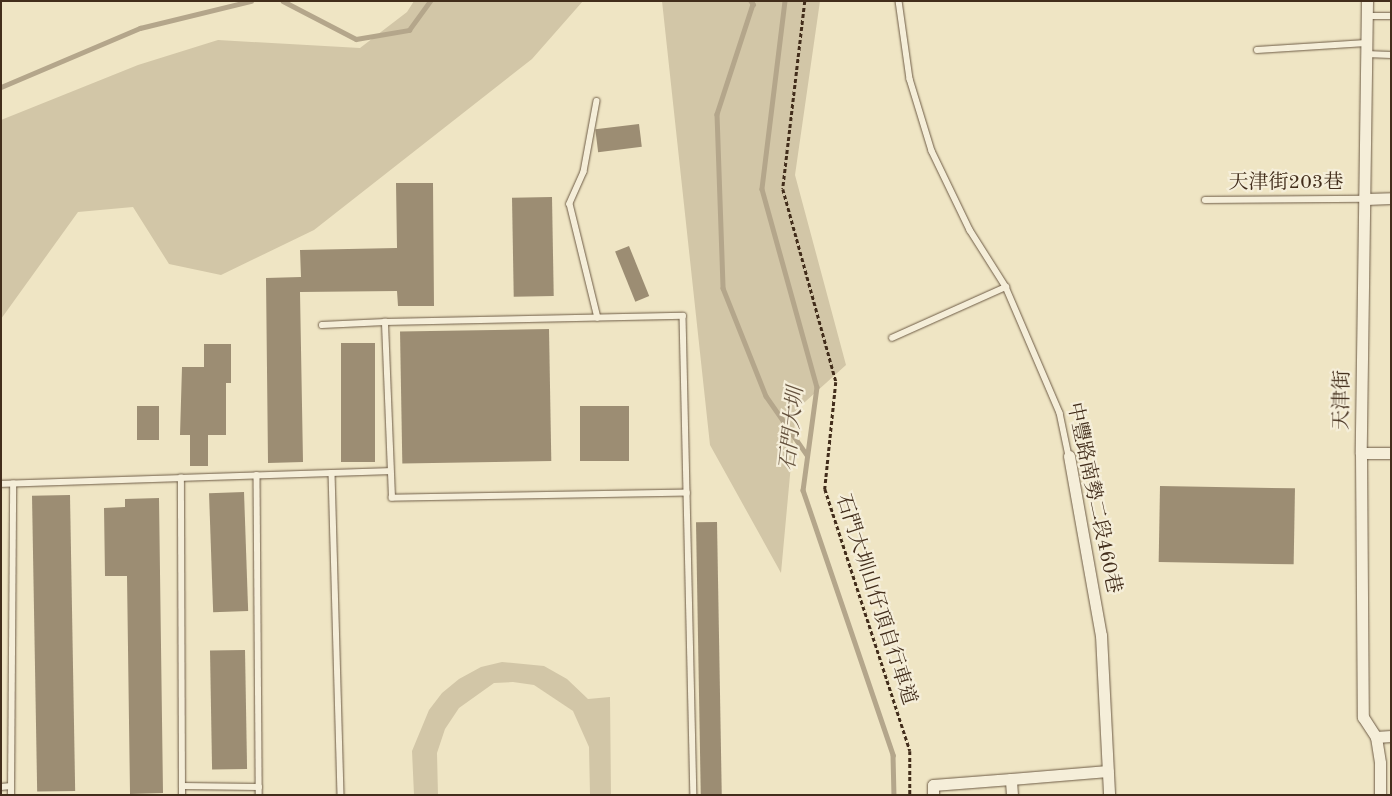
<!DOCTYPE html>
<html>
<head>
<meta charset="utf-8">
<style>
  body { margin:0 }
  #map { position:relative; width:1392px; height:796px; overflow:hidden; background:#efe5c4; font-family:"Old Standard TT","Noto Serif TC",serif }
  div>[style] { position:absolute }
  .green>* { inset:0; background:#d2c6a7 }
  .stream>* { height:4.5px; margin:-2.25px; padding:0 2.25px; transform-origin:2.25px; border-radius:2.25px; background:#b4a68b }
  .building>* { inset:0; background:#9c8d73; transform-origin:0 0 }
  .path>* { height:2.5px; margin-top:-1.25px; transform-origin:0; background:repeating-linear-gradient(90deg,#422d1b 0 4px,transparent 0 6.5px) }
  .roads { filter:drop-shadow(0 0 1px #6d5b45) drop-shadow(0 0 1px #6d5b45) }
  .service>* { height:5.5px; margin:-2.75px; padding:0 2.75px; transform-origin:2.75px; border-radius:2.75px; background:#f5eed9 }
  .minor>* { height:11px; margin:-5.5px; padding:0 5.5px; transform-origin:5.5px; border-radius:5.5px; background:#f5eed9 }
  span { translate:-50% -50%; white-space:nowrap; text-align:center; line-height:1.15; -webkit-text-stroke:4.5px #f5eed9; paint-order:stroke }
  .street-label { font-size:20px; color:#422d1b }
  .water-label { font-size:21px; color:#64513d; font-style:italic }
  .frame { position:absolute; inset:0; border:2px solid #422d1b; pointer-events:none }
</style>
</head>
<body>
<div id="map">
  <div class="green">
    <div style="clip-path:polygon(414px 1px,583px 1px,532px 59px,314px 230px,221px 275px,169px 264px,133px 207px,78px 212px,1px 319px,1px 120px,138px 65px,218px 40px,360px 48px,407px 12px)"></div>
    <div style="clip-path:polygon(662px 1px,820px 1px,795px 175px,846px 365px,796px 410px,781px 573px,710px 445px)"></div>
    <div style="clip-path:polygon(502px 662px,544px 666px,567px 679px,588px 699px,610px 697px,611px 795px,590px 795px,589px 747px,573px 711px,534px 685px,513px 682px,494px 683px,459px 708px,445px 729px,437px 753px,438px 795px,414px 795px,412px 751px,429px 710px,442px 693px,459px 679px,481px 667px)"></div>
  </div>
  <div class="stream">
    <div style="left:283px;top:1px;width:82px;rotate:27.5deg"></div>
    <div style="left:356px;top:39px;width:54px;rotate:-9.6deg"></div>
    <div style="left:409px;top:30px;width:36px;rotate:-54deg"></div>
    <div style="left:751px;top:1px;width:4px;rotate:56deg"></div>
    <div style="left:753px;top:4px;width:116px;rotate:108.1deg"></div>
    <div style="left:717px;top:114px;width:174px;rotate:88deg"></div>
    <div style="left:723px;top:288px;width:116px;rotate:68.3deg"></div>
    <div style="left:766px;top:396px;width:72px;rotate:55.2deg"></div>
    <div style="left:785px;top:1px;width:189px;rotate:97deg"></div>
    <div style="left:762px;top:189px;width:205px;rotate:74.5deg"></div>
    <div style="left:817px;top:387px;width:104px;rotate:97.7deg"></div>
    <div style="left:803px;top:490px;width:280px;rotate:71.2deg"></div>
    <div style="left:893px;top:755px;width:40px;rotate:88.6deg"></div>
    <div style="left:1px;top:87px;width:151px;rotate:-23deg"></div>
    <div style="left:140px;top:28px;width:114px;rotate:-13.7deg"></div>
  </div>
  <div class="building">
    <div style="left:639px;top:124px;width:23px;height:44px;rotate:83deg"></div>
    <div style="clip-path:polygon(396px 183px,433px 183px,434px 306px,398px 306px,397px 291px,300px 292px,303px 462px,268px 463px,266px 278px,301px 277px,300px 250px,397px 248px)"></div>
    <div style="left:552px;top:197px;width:99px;height:40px;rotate:89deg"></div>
    <div style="left:629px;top:246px;width:54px;height:15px;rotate:68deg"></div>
    <div style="left:549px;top:329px;width:132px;height:149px;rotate:89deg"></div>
    <div style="left:375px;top:343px;width:119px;height:34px;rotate:90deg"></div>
    <div style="clip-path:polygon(204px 344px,231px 344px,231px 383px,226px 383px,226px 435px,208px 435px,208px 466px,190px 466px,190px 435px,180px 435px,182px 367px,204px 367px)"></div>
    <div style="left:137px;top:406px;width:22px;height:34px"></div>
    <div style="left:580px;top:406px;width:49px;height:55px"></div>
    <div style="left:1160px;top:486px;width:135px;height:76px;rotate:1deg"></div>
    <div style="left:244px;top:492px;width:119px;height:35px;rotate:88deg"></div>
    <div style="left:70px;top:495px;width:296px;height:38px;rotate:89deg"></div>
    <div style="clip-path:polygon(159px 498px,163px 793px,130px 794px,127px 576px,105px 576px,104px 508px,125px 507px,125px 499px)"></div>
    <div style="left:717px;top:522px;width:273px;height:21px;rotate:89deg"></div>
    <div style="left:245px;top:650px;width:119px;height:35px;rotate:89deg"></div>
  </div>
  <div class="path">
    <div style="left:805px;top:1px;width:189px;rotate:96.7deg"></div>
    <div style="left:783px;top:189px;width:200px;rotate:74.6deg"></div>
    <div style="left:836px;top:382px;width:108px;rotate:95.9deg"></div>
    <div style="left:825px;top:489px;width:275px;rotate:72deg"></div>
    <div style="left:910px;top:751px;width:44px;rotate:90deg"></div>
  </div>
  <div class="roads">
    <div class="service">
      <div style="left:899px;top:1px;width:79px;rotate:82deg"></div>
      <div style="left:910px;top:79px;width:75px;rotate:73deg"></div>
      <div style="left:932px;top:151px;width:88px;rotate:64.3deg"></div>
      <div style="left:970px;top:230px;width:67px;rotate:57.7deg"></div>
      <div style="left:1006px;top:287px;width:137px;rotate:66.8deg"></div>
      <div style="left:1060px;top:413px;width:44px;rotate:78.2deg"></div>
      <div style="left:1367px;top:16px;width:24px"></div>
      <div style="left:1257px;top:50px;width:109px;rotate:-3.7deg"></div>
      <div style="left:1366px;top:54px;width:25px;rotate:2deg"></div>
      <div style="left:597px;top:101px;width:72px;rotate:100.4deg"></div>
      <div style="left:584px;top:172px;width:35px;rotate:114deg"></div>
      <div style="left:570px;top:204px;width:117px;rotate:76.2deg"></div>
      <div style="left:1205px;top:200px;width:160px;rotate:-0.4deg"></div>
      <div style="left:683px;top:316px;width:177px;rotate:88.7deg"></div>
      <div style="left:687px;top:493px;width:295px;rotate:179deg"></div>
      <div style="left:392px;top:498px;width:176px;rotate:-92.3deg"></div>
      <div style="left:385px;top:322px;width:298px;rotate:-1.2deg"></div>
      <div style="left:322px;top:325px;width:63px;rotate:-2.7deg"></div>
      <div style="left:892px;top:338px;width:125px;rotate:-24.1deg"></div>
      <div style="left:332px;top:473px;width:322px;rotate:88.4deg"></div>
      <div style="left:257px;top:475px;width:320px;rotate:89.6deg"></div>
      <div style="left:1px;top:484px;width:180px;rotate:-1.9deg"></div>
      <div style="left:687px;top:493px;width:302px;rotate:88.7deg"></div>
      <div style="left:182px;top:786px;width:77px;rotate:0.7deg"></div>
      <div style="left:1px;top:787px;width:10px;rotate:-6deg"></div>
      <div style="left:11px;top:795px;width:311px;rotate:-89.6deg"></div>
      <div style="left:182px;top:795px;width:317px;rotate:-90.2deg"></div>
      <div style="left:181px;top:478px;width:209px;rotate:-1.9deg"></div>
    </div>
    <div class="minor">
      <div style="left:1367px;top:1px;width:452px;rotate:90.8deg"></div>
      <div style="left:1361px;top:453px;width:264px;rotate:89.6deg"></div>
      <div style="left:1363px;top:717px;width:24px;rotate:57deg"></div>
      <div style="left:1376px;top:737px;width:26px;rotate:81deg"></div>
      <div style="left:1380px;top:763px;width:32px;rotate:90deg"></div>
      <div style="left:1366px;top:199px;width:25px;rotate:-2deg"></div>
      <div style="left:1361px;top:453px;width:30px"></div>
      <div style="left:1069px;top:456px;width:182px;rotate:79.9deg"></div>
      <div style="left:1101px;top:635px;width:160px;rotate:87.1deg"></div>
      <div style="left:1376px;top:737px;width:15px;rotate:-4deg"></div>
      <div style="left:933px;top:795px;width:10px;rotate:-90deg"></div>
      <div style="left:933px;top:785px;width:78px;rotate:-4.4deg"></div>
      <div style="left:1012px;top:795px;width:16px;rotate:-94deg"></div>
      <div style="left:1011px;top:779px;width:97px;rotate:-4.7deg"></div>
    </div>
  </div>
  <div class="street-label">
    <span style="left:1286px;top:183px">天津街203巷</span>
    <span style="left:1343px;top:400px;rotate:-89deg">天津街</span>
    <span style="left:1093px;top:498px;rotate:78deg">中豐路南勢二段460巷</span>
    <span style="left:875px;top:600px;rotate:72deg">石門大圳山仔頂自行車道</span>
  </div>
  <div class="water-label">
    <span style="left:793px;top:429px;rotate:-84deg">石門大圳</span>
  </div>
  <div class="frame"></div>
</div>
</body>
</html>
